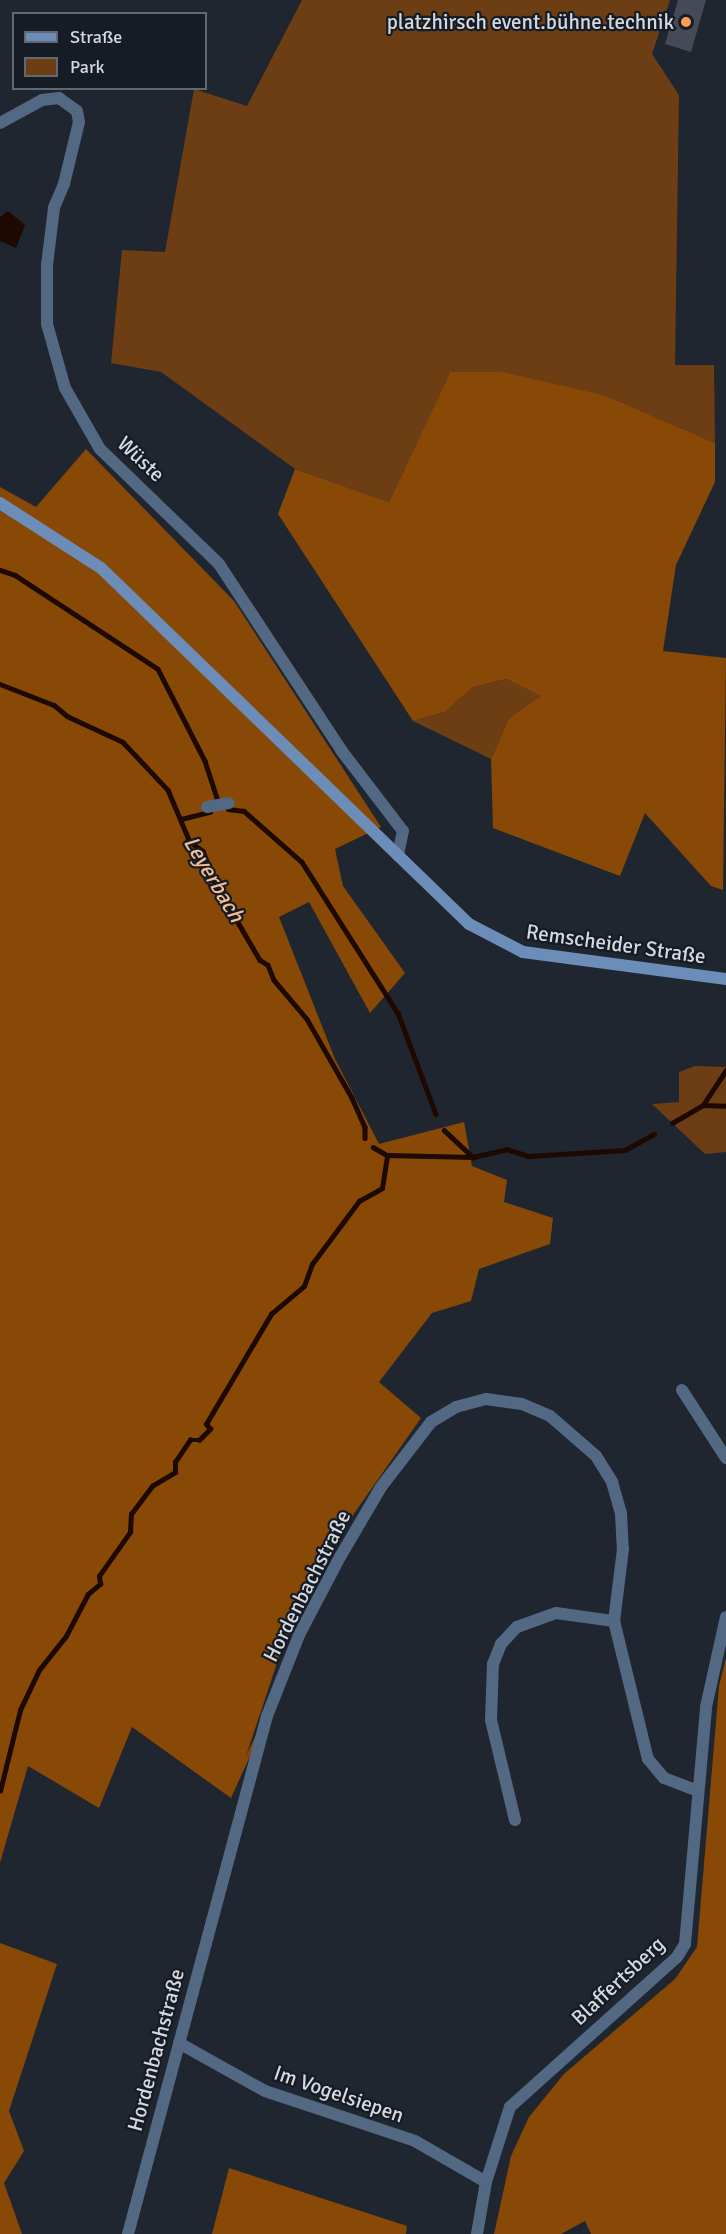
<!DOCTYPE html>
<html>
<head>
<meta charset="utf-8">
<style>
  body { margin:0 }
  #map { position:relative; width:726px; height:2234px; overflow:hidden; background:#1f262f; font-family:Signika,sans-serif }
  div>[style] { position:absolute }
  .green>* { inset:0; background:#6d3d13 }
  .forest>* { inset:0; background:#884806 }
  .water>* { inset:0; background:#1d0900 }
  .stream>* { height:4.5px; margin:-2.25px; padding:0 2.25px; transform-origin:2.25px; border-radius:2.25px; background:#1d0900 }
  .building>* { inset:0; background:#444b56 }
  .minor>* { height:12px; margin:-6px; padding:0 6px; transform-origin:6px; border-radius:6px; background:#536883 }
  .secondary>* { height:12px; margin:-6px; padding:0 6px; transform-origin:6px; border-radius:6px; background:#6c8db8 }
  .dots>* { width:16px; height:16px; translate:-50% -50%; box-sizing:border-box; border:3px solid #161c25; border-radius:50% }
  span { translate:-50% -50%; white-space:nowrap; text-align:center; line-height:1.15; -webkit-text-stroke:4.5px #161c25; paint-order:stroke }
  .poi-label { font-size:21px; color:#d4d9df }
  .right { translate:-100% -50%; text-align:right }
  .street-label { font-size:21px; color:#d4d9df }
  .water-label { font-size:22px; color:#f6be95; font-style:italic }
  .legend { position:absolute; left:12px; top:12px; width:195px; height:78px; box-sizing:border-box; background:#161c25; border:2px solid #62686f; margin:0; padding:8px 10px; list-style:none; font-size:18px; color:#d4d9df }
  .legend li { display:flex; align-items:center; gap:12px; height:30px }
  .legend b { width:30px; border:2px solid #62686f }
</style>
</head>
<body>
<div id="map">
  <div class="green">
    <div style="clip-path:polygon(302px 0,670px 0,652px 54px,679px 95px,675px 365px,714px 365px,715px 443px,607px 396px,450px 372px,389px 502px,295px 469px,161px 372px,111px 363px,122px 250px,165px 252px,194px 89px,247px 106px)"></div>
    <div style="clip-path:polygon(506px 679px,542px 696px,509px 718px,491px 759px,413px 721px,445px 712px,473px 687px)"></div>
    <div style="clip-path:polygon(695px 1066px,726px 1067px,726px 1152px,705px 1154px,652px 1104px,679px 1102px,679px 1072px)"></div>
  </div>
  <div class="forest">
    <div style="clip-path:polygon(450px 372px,502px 372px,607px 396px,715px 443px,715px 482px,676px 565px,663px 651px,726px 658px,723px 890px,711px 886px,645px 813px,620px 876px,493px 828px,491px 759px,509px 718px,541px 696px,506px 679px,473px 687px,445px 712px,413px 721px,278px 514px,295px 469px,389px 502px)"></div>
    <div style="clip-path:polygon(86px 449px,234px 601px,381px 827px,335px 849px,343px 886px,405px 973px,370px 1013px,309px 902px,279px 917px,335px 1059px,379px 1144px,464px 1122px,472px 1166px,507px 1180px,504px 1202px,553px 1218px,550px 1244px,479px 1269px,471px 1301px,432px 1313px,379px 1382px,421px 1418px,332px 1545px,282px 1648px,246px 1756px,340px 1557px,231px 1798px,132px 1727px,99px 1808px,28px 1766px,0 1863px,0 487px,36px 507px)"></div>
    <div style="clip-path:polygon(726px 1658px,726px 2234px,591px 2234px,585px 2221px,561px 2234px,494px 2234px,511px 2156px,529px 2117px,564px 2074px,675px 1979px,697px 1947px,719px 1686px)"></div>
    <div style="clip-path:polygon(0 1943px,57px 1964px,9px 2111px,24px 2151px,4px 2183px,22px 2234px,0 2234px)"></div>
    <div style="clip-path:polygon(229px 2168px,407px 2226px,406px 2234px,212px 2234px)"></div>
  </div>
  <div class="water">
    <div style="clip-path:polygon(8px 211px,25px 225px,16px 248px,0 241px,0 217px)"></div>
  </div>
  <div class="stream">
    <div style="left:0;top:570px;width:16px;rotate:18deg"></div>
    <div style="left:15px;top:575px;width:171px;rotate:33.3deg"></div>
    <div style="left:158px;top:669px;width:103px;rotate:62.9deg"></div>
    <div style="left:205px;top:761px;width:42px;rotate:72deg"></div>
    <div style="left:0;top:684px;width:58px;rotate:21.3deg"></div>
    <div style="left:54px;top:705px;width:17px;rotate:40deg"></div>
    <div style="left:67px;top:716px;width:62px;rotate:24.9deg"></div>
    <div style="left:123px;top:742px;width:66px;rotate:46.8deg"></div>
    <div style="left:168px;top:790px;width:56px;rotate:67.1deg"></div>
    <div style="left:190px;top:842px;width:16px;rotate:35deg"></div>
    <div style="left:203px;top:851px;width:34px;rotate:69deg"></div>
    <div style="left:215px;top:883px;width:89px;rotate:59.7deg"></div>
    <div style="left:260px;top:960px;width:9px;rotate:32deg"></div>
    <div style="left:268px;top:965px;width:16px;rotate:68deg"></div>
    <div style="left:274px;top:980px;width:51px;rotate:49.8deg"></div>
    <div style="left:307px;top:1019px;width:91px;rotate:60.3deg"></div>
    <div style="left:352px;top:1098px;width:32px;rotate:66deg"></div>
    <div style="left:365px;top:1127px;width:11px;rotate:90deg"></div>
    <div style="left:228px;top:809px;width:16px;rotate:7deg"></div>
    <div style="left:244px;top:811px;width:77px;rotate:41.3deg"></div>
    <div style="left:302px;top:862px;width:179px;rotate:57.6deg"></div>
    <div style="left:398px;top:1013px;width:108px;rotate:69.4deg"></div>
    <div style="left:181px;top:819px;width:30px;rotate:-14deg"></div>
    <div style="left:703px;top:1105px;width:42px;rotate:-56.7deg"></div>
    <div style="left:672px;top:1123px;width:36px;rotate:-30deg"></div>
    <div style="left:703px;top:1105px;width:23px;rotate:2deg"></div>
    <div style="left:444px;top:1130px;width:40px;rotate:43deg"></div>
    <div style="left:473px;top:1157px;width:35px;rotate:-13deg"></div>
    <div style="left:507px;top:1149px;width:23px;rotate:18deg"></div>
    <div style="left:529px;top:1156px;width:96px;rotate:-3.6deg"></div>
    <div style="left:625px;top:1150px;width:33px;rotate:-29deg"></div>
    <div style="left:373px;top:1147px;width:16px;rotate:30deg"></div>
    <div style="left:387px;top:1155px;width:86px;rotate:1.3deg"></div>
    <div style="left:0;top:1791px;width:83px;rotate:-76.1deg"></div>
    <div style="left:20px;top:1710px;width:44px;rotate:-64.6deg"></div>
    <div style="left:39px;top:1670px;width:43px;rotate:-51.5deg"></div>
    <div style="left:66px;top:1636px;width:47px;rotate:-62.4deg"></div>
    <div style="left:88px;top:1594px;width:16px;rotate:-40deg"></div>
    <div style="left:100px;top:1584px;width:8px;rotate:-97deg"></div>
    <div style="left:99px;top:1576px;width:54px;rotate:-54.8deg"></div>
    <div style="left:130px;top:1532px;width:18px;rotate:-87deg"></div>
    <div style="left:131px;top:1514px;width:35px;rotate:-53deg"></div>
    <div style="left:152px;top:1486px;width:27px;rotate:-31deg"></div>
    <div style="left:175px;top:1472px;width:10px;rotate:-90deg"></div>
    <div style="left:175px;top:1462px;width:27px;rotate:-56deg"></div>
    <div style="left:190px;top:1440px;width:9px"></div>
    <div style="left:199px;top:1440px;width:16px;rotate:-45deg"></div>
    <div style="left:210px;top:1429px;width:6px;rotate:-129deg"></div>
    <div style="left:206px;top:1424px;width:128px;rotate:-59.4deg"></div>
    <div style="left:271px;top:1314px;width:43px;rotate:-40.3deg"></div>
    <div style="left:304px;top:1286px;width:23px;rotate:-70deg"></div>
    <div style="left:312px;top:1264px;width:79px;rotate:-53.3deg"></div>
    <div style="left:359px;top:1201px;width:26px;rotate:-29deg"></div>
    <div style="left:382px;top:1188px;width:33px;rotate:-81deg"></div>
  </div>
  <div class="building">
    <div style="clip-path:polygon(678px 0,706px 0,691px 52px,665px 44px)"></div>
  </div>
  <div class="minor">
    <div style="left:0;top:123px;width:48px;rotate:-28.7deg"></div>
    <div style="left:42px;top:100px;width:17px;rotate:-7deg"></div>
    <div style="left:59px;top:98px;width:22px;rotate:36deg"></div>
    <div style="left:77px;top:111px;width:11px;rotate:80deg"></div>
    <div style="left:79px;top:122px;width:64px;rotate:103.6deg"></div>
    <div style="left:64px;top:184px;width:26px;rotate:113deg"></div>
    <div style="left:54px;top:208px;width:57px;rotate:97deg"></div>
    <div style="left:47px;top:265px;width:59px;rotate:90deg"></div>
    <div style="left:47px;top:324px;width:66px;rotate:74.3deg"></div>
    <div style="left:65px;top:388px;width:70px;rotate:60.2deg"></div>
    <div style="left:100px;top:449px;width:165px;rotate:44deg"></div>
    <div style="left:219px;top:564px;width:222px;rotate:56.7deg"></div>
    <div style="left:341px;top:750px;width:102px;rotate:52.6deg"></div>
    <div style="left:403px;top:831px;width:25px;rotate:102deg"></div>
    <div style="left:207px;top:807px;width:22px;rotate:-10deg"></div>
    <div style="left:682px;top:1390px;width:81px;rotate:57.1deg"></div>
    <div style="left:515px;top:1820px;width:103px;rotate:-103.5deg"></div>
    <div style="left:491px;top:1720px;width:56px;rotate:-88deg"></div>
    <div style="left:493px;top:1664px;width:22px;rotate:-68deg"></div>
    <div style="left:501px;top:1644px;width:23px;rotate:-47deg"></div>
    <div style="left:517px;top:1627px;width:41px;rotate:-19.7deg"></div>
    <div style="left:556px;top:1613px;width:59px;rotate:7.9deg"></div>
    <div style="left:614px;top:1621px;width:142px;rotate:76.2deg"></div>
    <div style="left:648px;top:1759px;width:25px;rotate:50deg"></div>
    <div style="left:664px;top:1778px;width:34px;rotate:21deg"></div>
    <div style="left:179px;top:2043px;width:98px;rotate:29.2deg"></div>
    <div style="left:265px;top:2091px;width:158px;rotate:18.4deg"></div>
    <div style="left:415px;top:2141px;width:82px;rotate:30deg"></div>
    <div style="left:128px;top:2234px;width:536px;rotate:-74.98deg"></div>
    <div style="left:267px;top:1716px;width:87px;rotate:-68.4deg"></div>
    <div style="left:299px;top:1635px;width:88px;rotate:-62.3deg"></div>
    <div style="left:340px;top:1557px;width:81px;rotate:-59.6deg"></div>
    <div style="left:381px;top:1487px;width:82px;rotate:-52.4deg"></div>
    <div style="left:431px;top:1422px;width:29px;rotate:-31deg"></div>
    <div style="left:456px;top:1407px;width:31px;rotate:-15deg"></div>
    <div style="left:486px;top:1399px;width:36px;rotate:8deg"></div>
    <div style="left:522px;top:1404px;width:30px;rotate:23deg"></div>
    <div style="left:550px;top:1416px;width:61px;rotate:41deg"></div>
    <div style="left:596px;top:1456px;width:31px;rotate:58deg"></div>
    <div style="left:612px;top:1482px;width:33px;rotate:74deg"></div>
    <div style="left:621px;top:1514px;width:35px;rotate:87deg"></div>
    <div style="left:623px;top:1549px;width:73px;rotate:97.1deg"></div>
    <div style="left:477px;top:2234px;width:53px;rotate:-80.2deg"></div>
    <div style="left:486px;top:2182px;width:79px;rotate:-72.3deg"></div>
    <div style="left:510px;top:2107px;width:224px;rotate:-41.9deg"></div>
    <div style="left:677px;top:1957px;width:15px;rotate:-58deg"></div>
    <div style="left:685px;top:1944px;width:238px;rotate:-84.9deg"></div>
    <div style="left:706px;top:1707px;width:92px;rotate:-77.5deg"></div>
  </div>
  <div class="secondary">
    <div style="left:0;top:503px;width:120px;rotate:32.8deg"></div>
    <div style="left:101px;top:568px;width:512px;rotate:44.05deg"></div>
    <div style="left:469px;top:924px;width:61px;rotate:27.4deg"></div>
    <div style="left:523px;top:952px;width:205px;rotate:7.6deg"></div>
  </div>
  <div class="dots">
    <div style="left:686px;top:22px;background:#fb9e51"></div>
  </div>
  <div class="poi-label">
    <span class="right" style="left:674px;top:22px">platzhirsch event.bühne.technik</span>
  </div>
  <div class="street-label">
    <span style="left:141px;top:459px;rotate:43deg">Wüste</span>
    <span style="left:616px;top:944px;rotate:8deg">Remscheider Straße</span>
    <span style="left:307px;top:1586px;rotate:-63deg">Hordenbachstraße</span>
    <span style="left:618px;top:1981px;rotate:-43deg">Blaffertsberg</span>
    <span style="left:156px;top:2050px;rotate:-75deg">Hordenbachstraße</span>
    <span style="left:339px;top:2094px;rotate:19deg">Im Vogelsiepen</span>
  </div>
  <div class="water-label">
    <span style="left:214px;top:879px;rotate:59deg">Leyerbach</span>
  </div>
  <ul class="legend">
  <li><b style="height:8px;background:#6c8db8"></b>Straße</li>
  <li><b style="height:16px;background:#6d3d13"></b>Park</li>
  </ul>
</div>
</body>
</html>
